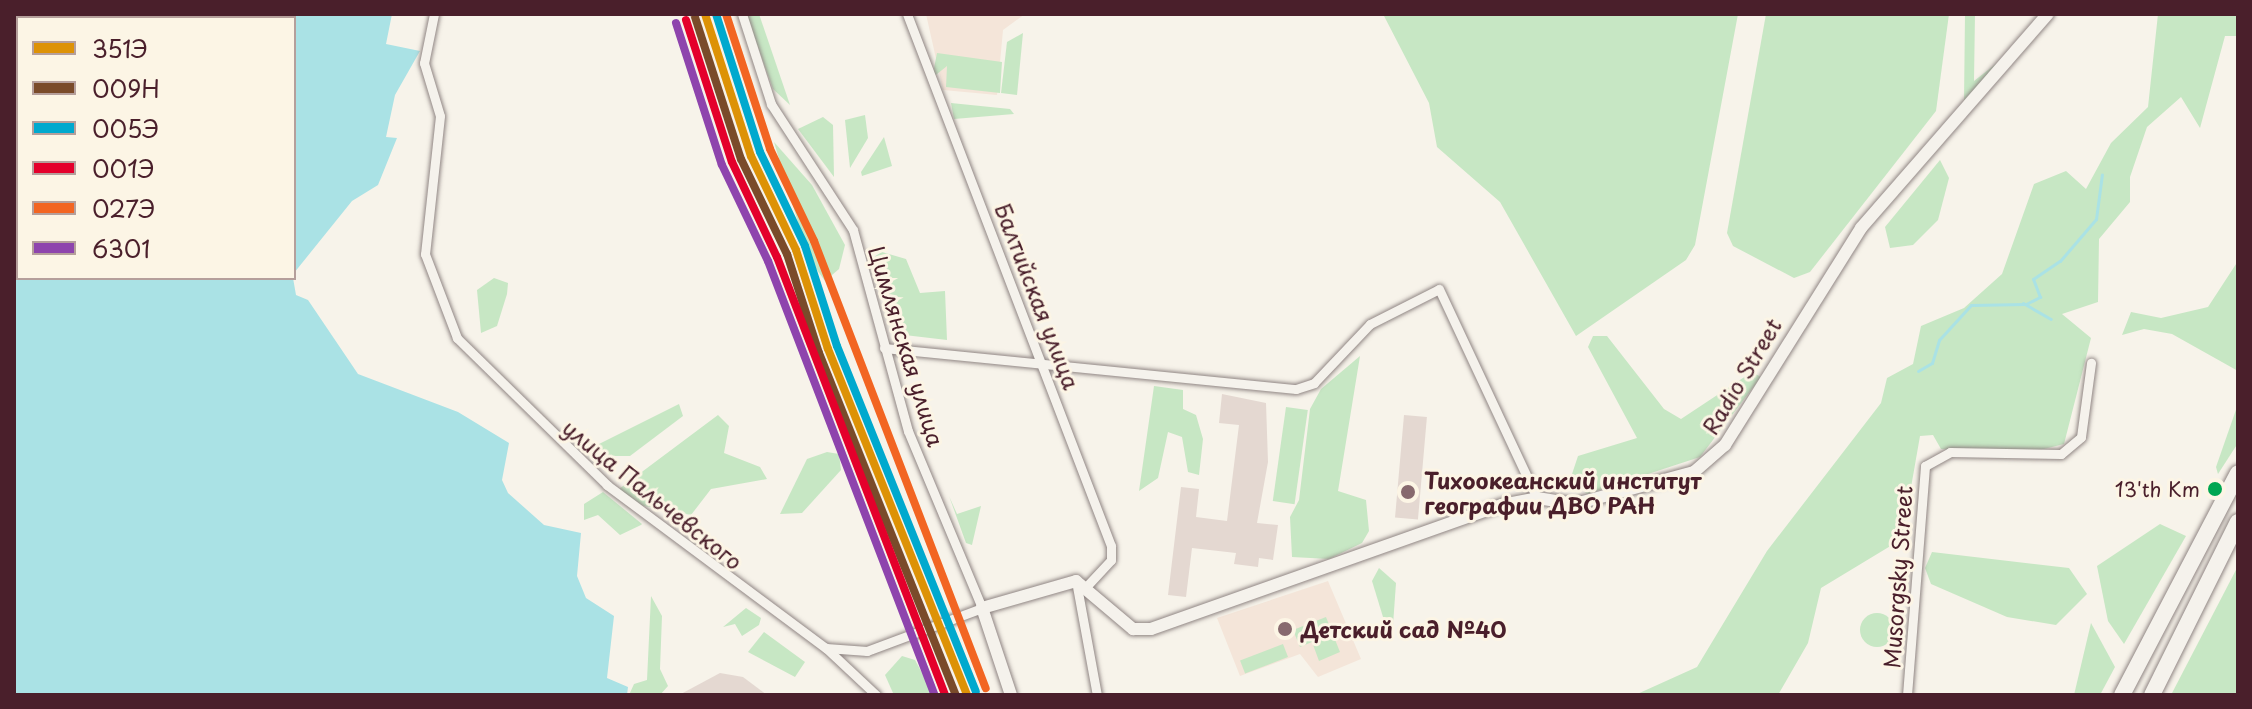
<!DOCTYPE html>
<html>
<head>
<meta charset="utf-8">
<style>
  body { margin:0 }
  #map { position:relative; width:2252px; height:709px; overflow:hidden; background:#f7f3ea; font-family:"Playpen Sans",sans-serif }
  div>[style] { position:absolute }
  .built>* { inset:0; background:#f4e5d9 }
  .green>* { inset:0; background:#c7e7c4; transform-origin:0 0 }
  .round { border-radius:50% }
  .water>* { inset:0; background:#aae2e5 }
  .stream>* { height:3px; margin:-1.5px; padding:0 1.5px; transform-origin:1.5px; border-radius:1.5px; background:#aae2e5 }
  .building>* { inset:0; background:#e4d8d1; transform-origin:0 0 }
  .roads { filter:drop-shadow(0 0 2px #908684) drop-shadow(0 0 2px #908684) }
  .minor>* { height:9px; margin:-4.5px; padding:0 4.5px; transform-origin:4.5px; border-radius:4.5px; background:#f5f2ec }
  .secondary>* { height:12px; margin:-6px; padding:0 6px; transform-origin:6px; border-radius:6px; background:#f5f2ec }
  .trunk>* { height:16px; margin:-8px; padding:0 8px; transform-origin:8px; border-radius:8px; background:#f5f2ec }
  .rail-1>* { height:8px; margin:-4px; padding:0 4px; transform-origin:4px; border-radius:4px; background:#dd9206 }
  .rail-2>* { height:8px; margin:-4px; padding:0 4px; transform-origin:4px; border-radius:4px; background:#7a4b2a }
  .rail-3>* { height:8px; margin:-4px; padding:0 4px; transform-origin:4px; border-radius:4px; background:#00a9ce }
  .rail-4>* { height:8px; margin:-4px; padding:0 4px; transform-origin:4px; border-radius:4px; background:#e4002b }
  .rail-5>* { height:8px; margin:-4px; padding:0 4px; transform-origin:4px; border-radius:4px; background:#f26522 }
  .rail-6>* { height:8px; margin:-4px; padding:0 4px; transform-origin:4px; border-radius:4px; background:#8e44ad }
  .dots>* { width:22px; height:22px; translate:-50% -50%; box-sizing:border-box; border:4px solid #fcf5e5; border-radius:50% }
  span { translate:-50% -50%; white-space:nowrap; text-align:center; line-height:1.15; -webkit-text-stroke:6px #fcf5e5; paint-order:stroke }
  .bus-label { font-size:20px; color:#4a1f2b }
  .right { translate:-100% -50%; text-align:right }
  .street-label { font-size:22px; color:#4a1f2b }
  .poi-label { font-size:22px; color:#4a1f2b; font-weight:700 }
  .left { translate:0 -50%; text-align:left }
  .frame { position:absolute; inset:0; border:16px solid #4a1f2b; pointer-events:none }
  .legend { position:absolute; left:16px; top:16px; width:280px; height:264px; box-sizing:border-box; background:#fcf5e5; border:2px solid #b59f9b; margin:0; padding:10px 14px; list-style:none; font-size:24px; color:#4a1f2b }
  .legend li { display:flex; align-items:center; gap:16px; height:40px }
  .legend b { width:40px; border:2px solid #b59f9b }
</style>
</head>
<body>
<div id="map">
  <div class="built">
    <div style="clip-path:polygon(926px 14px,1025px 14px,1003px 30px,997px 95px,943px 90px)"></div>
    <div style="clip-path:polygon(1328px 581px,1361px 659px,1318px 677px,1300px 654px,1240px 676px,1217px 618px)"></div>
  </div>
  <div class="green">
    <div style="clip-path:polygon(746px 14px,759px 14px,790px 105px,773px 89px)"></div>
    <div style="clip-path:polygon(1383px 14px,1738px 14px,1695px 245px,1686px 260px,1576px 336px,1500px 202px,1437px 147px,1429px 103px)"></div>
    <div style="clip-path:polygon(1766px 14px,1949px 14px,1936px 111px,1810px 272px,1794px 278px,1733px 246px,1727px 233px)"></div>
    <div style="clip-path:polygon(1965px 14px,1975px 14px,1974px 81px,2002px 59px,1964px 101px)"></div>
    <div style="clip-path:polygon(2158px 14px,2238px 14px,2238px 36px,2225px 36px,2200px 128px,2181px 97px,2147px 127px,2130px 177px,2130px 202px,2099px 239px,2098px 302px,2062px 314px,2091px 338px,2064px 444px,2032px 452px,1941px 449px,1933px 435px,1920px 436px,1902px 539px,1821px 588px,1808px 643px,1778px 695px,1635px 695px,1697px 667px,1767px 551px,1881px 403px,1887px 378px,1913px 364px,1921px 326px,1964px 308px,2002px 274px,2034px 184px,2066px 171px,2086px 189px,2111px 143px,2148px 107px)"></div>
    <div style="clip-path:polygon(1023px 33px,1017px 95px,1001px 93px,1007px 42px)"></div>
    <div style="clip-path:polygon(937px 53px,1002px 62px,1000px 93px,946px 87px,947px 66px,932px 78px)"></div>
    <div style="clip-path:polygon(951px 103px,1010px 109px,1014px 114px,954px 119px)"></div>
    <div style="clip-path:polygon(865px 115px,868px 138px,850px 168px,845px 120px)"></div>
    <div style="clip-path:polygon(823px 117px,833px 125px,834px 177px,798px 129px)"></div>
    <div style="clip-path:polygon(884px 137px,892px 166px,862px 176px,861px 172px)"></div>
    <div style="clip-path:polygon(774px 142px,812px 185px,845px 245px,839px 269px,825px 281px,809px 259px)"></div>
    <div style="clip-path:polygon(1940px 160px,1949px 178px,1938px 220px,1913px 245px,1890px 248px,1885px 227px)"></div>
    <div style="clip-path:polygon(882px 252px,906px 259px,920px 293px,945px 291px,947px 340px,896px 334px,872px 258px)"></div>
    <div style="clip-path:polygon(2238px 261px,2238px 371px,2172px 334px,2144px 329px,2122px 335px,2131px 312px,2161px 318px,2208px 307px)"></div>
    <div style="clip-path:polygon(494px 278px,508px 283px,507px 294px,497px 326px,481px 333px,477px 290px)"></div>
    <div style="clip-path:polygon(1593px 336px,1607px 336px,1664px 409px,1681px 419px,1752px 372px,1761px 377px,1700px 457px,1587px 494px,1571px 477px,1578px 456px,1637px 438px,1588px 347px)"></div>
    <div style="clip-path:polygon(1360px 356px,1338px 491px,1366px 500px,1369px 531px,1362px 543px,1329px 559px,1292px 557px,1290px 517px,1299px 500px,1310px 409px,1321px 389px)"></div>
    <div style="clip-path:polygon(1154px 386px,1183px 390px,1183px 409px,1196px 415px,1203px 439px,1199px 475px,1188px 472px,1182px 437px,1168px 432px,1158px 478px,1139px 491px)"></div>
    <div style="clip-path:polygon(679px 404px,683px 416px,630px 456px,607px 456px,595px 446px)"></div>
    <div style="clip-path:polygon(2238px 404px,2238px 443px,2218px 474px,2216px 467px)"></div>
    <div style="left:1286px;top:407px;width:22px;height:95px;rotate:8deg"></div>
    <div style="clip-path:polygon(718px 415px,729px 426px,724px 453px,760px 467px,767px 479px,711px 489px,691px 515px,639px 505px,619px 489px)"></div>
    <div style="clip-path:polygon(827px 452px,839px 454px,841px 470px,802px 513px,780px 514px,807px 459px)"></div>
    <div style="clip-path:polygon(603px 492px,642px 524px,641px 525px,620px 535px,598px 515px,584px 520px,584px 504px)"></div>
    <div style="clip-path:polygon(949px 496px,957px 514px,981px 506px,972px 545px,966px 543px)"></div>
    <div style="clip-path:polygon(2160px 524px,2186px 536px,2124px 644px,2108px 621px,2097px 566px)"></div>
    <div style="clip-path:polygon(1932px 552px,2069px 568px,2087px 594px,2056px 625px,2007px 617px,1931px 584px,1925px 568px)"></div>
    <div style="clip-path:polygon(2238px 566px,2238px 695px,2171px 695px)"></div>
    <div style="clip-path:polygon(1379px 568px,1396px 583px,1393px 625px,1383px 617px,1372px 581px)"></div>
    <div style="clip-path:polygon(651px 596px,662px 616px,660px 669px,668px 686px,660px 695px,629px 695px,634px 684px,647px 680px)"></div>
    <div style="clip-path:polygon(746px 608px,761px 618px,759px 625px,742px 636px,735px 624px,723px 627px)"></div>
    <div class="round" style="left:1860px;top:613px;width:34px;height:34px"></div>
    <div style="clip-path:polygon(1326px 617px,1340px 652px,1319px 661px,1312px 642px,1300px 647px,1293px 630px)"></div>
    <div style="clip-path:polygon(2091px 623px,2115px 667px,2100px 695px,2074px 695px)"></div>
    <div style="clip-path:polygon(764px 632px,805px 662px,795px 677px,748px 652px)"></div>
    <div style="left:1283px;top:644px;width:14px;height:46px;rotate:69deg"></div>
    <div style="clip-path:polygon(902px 656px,915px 660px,934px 695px,893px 693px,885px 675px)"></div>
  </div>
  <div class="water">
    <div style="clip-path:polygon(14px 14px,392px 14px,386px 44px,420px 51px,395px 95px,386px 137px,397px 138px,378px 185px,352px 201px,294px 273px,294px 18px,18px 18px,18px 278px,293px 278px,296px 295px,308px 300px,358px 374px,458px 412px,509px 443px,502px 480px,508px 493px,544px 525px,581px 533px,577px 576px,586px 598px,614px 616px,607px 678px,628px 687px,627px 695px,14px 695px)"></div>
  </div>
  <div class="stream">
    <div style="left:2023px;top:303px;width:32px;rotate:30deg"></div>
    <div style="left:1918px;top:371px;width:16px;rotate:-30deg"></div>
    <div style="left:1932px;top:363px;width:24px;rotate:-73deg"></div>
    <div style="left:1939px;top:340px;width:47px;rotate:-47.6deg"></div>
    <div style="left:1971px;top:305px;width:55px;rotate:-1deg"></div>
    <div style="left:2026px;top:304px;width:16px;rotate:-27deg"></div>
    <div style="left:2040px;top:297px;width:19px;rotate:-111deg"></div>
    <div style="left:2033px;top:279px;width:32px;rotate:-34deg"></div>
    <div style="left:2060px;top:261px;width:55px;rotate:-49.4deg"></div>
    <div style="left:2096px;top:219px;width:45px;rotate:-82.4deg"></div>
  </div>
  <div class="building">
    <div style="clip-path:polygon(1222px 394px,1266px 403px,1268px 462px,1257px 523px,1278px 525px,1273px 560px,1259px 558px,1258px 567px,1234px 564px,1236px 553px,1192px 548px,1186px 597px,1168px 595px,1181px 487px,1199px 489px,1196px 517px,1227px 521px,1239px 425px,1219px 423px)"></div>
    <div style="left:1404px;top:415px;width:23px;height:103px;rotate:5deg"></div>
    <div style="clip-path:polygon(720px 673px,743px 677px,767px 695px,679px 695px)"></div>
  </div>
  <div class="roads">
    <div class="minor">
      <div style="left:434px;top:14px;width:50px;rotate:101.5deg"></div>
      <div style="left:424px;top:63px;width:55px;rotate:73.2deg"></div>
      <div style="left:440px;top:116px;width:139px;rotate:96.2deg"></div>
      <div style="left:425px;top:254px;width:90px;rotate:69.1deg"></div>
      <div style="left:457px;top:338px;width:210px;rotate:44.4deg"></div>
      <div style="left:607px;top:485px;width:273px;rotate:36.7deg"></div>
      <div style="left:826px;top:648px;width:69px;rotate:43.2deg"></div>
      <div style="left:742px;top:14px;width:95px;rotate:72.1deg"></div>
      <div style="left:771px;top:104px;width:150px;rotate:56.9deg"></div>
      <div style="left:853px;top:230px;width:208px;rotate:74.7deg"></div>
      <div style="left:908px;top:431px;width:192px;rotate:67.3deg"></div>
      <div style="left:982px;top:608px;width:123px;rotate:159.5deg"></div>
      <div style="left:867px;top:651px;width:41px;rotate:-175.8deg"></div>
      <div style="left:907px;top:14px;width:570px;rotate:69.02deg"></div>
      <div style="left:1111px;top:546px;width:14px;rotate:90deg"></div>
      <div style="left:1111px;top:560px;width:35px;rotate:133deg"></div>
      <div style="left:884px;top:348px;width:414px;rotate:5.7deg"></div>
      <div style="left:1296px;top:389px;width:19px;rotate:-18deg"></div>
      <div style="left:1314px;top:383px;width:81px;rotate:-46.5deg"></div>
      <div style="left:1370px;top:324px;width:77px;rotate:-26.9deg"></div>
      <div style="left:1439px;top:289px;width:231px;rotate:64.9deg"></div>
      <div style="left:1076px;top:581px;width:116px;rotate:79.6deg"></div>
      <div style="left:1907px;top:695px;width:230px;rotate:-85.5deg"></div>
      <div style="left:1925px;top:466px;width:29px;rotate:-29deg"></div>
      <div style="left:1950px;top:452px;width:111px;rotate:1deg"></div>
      <div style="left:2061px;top:454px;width:26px;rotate:-40deg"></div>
      <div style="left:2081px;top:437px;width:75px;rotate:-82.3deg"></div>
    </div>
    <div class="secondary">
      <div style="left:1011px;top:695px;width:92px;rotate:-108.4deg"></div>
      <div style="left:982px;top:608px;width:98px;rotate:-16deg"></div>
      <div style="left:1076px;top:581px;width:75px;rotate:40.1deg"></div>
      <div style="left:1133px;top:629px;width:18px"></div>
      <div style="left:1151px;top:629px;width:372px;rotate:-19.5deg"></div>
      <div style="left:1502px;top:505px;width:36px;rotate:-11deg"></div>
      <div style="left:1537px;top:498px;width:38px;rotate:9deg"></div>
      <div style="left:1575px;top:504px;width:123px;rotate:-15.1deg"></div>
      <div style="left:1694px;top:472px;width:41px;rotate:-41.1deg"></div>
      <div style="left:1725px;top:445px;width:256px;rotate:-57.9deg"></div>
      <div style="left:1861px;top:228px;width:284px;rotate:-48.9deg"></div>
    </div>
    <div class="trunk">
      <div style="left:2122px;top:695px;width:250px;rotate:-62.4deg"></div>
      <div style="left:2152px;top:695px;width:193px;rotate:-63.6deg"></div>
    </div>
  </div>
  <div class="rail-1">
    <div style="left:705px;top:14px;width:149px;rotate:72.1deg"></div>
    <div style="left:751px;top:156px;width:104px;rotate:64.4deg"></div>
    <div style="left:796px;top:250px;width:104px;rotate:72.1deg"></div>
    <div style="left:828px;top:349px;width:373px;rotate:68.1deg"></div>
  </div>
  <div class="rail-2">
    <div style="left:695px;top:17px;width:149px;rotate:72.1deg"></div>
    <div style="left:741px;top:159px;width:106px;rotate:64.2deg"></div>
    <div style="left:787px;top:254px;width:104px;rotate:72.1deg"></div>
    <div style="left:819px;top:353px;width:368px;rotate:68.2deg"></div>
  </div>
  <div class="rail-3">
    <div style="left:716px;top:14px;width:145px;rotate:72.3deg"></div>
    <div style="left:760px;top:152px;width:104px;rotate:64.4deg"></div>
    <div style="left:805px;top:246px;width:105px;rotate:72.3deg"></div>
    <div style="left:837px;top:346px;width:372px;rotate:68.1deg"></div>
  </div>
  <div class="rail-4">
    <div style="left:686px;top:20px;width:149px;rotate:72.1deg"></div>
    <div style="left:732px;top:162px;width:105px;rotate:64.7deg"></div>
    <div style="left:777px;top:257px;width:469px;rotate:69deg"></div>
  </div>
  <div class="rail-5">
    <div style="left:726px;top:14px;width:142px;rotate:71.9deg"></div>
    <div style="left:770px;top:149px;width:102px;rotate:64.4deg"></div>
    <div style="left:814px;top:241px;width:479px;rotate:69deg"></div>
  </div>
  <div class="rail-6">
    <div style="left:676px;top:23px;width:149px;rotate:72.1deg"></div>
    <div style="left:722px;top:165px;width:106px;rotate:64.4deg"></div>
    <div style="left:768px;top:261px;width:465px;rotate:69deg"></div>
  </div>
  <div class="dots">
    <div style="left:2215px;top:489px;background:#00a651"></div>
    <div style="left:1408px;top:492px;background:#87696e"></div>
    <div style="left:1285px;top:629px;background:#87696e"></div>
  </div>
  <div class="bus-label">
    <span class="right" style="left:2200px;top:489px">13'th Km</span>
  </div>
  <div class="street-label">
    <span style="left:1038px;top:296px;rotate:69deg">Балтийская улица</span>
    <span style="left:907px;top:346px;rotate:73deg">Цимлянская улица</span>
    <span style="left:1741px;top:376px;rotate:-59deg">Radio Street</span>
    <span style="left:653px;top:494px;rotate:39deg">улица Пальчевского</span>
    <span style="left:1897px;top:577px;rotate:-86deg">Musorgsky Street</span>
  </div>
  <div class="poi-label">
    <span class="left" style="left:1424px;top:492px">Тихоокеанский институт<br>географии ДВО РАН</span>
    <span class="left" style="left:1301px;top:629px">Детский сад №40</span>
  </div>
  <div class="frame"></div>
  <ul class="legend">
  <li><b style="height:10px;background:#dd9206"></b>351Э</li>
  <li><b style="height:10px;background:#7a4b2a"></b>009Н</li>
  <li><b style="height:10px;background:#00a9ce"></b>005Э</li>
  <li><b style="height:10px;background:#e4002b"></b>001Э</li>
  <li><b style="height:10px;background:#f26522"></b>027Э</li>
  <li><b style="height:10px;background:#8e44ad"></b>6301</li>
  </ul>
</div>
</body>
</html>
